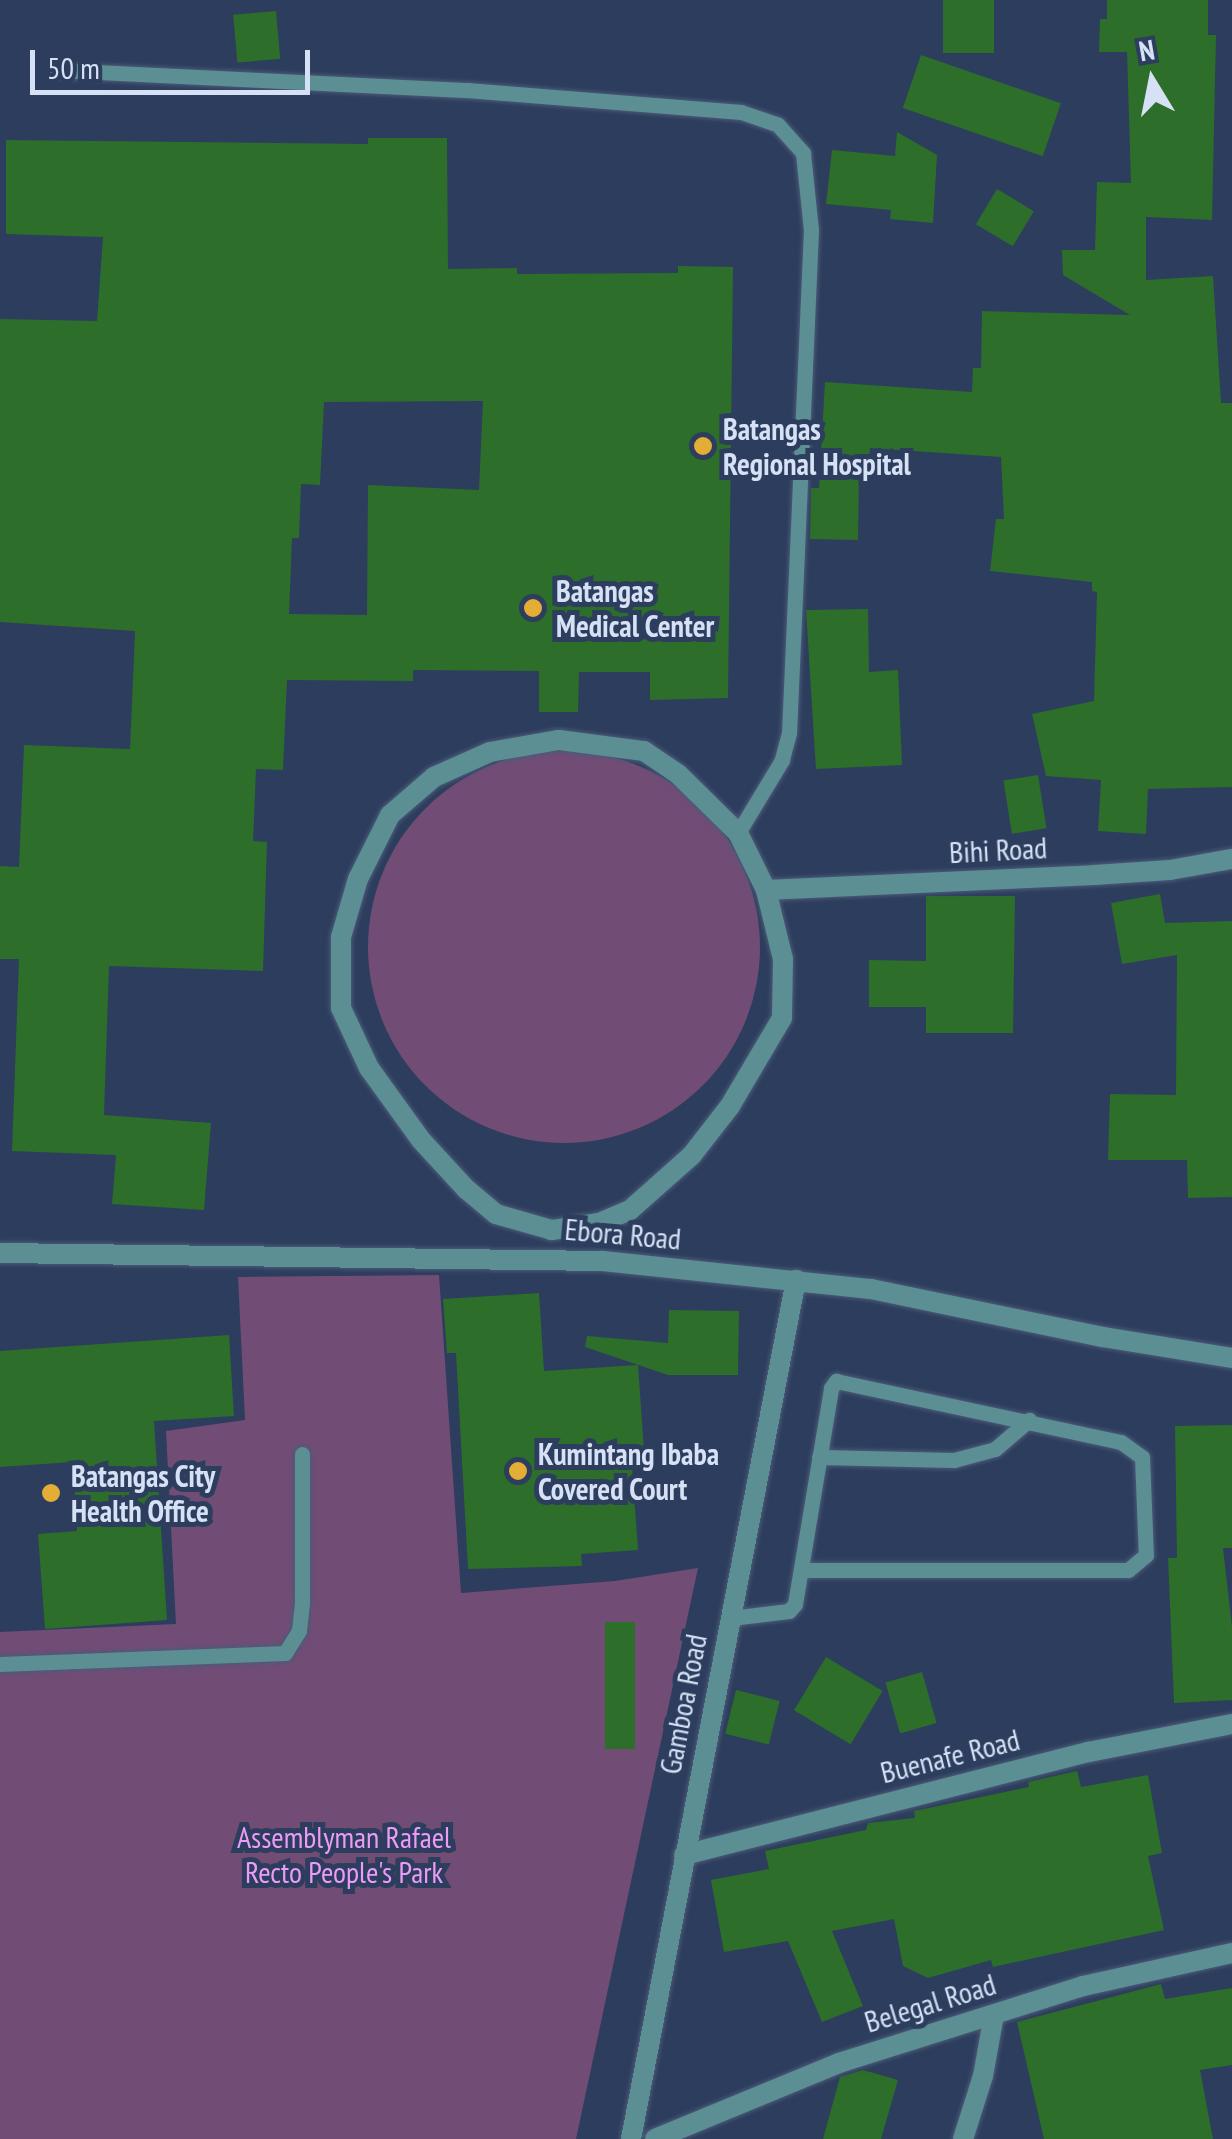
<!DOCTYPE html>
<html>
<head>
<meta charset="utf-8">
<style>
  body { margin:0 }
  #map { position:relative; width:1232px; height:2139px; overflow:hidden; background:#2d3d5d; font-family:"PT Sans Narrow",sans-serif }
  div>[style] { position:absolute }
  .green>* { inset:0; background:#714d76 }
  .round { border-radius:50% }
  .building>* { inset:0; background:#2d6e2a; transform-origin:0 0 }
  .roads { filter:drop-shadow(0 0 2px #4b5b78) drop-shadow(0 0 2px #4b5b78) }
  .service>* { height:15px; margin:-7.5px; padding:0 7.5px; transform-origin:7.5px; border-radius:7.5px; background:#5c8f94 }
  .minor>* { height:20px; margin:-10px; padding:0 10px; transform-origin:10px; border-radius:10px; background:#5c8f94 }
  .dots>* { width:28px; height:28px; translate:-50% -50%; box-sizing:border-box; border:5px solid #2d3d5d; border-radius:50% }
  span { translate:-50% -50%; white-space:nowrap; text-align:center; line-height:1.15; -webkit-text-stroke:10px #2d3d5d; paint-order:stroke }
  .poi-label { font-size:30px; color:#d6e1f5; font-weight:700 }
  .left { translate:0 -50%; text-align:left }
  .street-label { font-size:30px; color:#d6e1f5 }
  .park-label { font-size:30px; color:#ec9bf7 }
  .north { position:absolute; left:1102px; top:30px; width:100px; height:100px; -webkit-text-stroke:8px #2d3d5d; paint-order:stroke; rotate:350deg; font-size:28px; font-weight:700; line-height:40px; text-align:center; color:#d6e1f5 }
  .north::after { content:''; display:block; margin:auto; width:35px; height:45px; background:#d6e1f5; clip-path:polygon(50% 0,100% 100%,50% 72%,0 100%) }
  .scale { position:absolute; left:30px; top:50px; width:280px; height:45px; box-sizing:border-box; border:5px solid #d6e1f5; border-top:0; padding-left:12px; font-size:30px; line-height:35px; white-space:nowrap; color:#d6e1f5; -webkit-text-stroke:8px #2d3d5d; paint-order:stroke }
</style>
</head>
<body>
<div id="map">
  <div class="green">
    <div class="round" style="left:368px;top:751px;width:392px;height:392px"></div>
    <div style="clip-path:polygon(439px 1275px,461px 1593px,615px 1581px,698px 1568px,576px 2139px,0 2139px,0 1632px,176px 1624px,166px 1431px,245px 1420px,238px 1277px)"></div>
  </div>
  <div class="building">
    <div style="left:943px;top:0;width:51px;height:53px"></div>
    <div style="clip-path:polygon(1107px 0,1208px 0,1208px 35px,1216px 35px,1212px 220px,1146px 217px,1146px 280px,1213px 276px,1221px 403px,1232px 403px,1232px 787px,1148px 789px,1146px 834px,1098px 831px,1101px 780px,1046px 776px,1032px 714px,1094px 701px,1097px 592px,1092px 591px,1092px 582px,990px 571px,996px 519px,1004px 519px,1001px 457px,870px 448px,868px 477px,859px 476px,858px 540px,810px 539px,811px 488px,819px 488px,825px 382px,972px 392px,973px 368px,981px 368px,982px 311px,1130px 315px,1063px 275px,1062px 250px,1095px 250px,1097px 182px,1131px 183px,1127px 52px,1099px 52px,1100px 19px,1107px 19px)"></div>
    <div style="left:276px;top:11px;width:48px;height:43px;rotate:85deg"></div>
    <div style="left:921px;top:55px;width:148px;height:56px;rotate:19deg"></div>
    <div style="clip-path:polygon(897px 132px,937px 155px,933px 223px,890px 219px,891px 210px,826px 204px,832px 150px,895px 156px)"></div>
    <div style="clip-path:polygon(evenodd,368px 138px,447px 138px,448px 269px,517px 268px,517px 274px,678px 273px,678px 266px,733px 267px,728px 698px,650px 700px,650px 672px,579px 672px,578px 712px,539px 712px,539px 671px,413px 670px,413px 681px,287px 680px,283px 770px,256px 769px,253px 841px,267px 842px,263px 971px,109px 966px,104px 1115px,211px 1123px,204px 1210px,112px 1204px,116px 1155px,12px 1151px,19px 959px,0 959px,0 866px,19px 867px,24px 745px,130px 749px,135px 631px,0 622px,0 319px,97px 321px,103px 237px,6px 234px,6px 140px,368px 144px,368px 138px,483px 401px,479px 490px,368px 485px,367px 615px,289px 614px,292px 538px,299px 538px,301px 484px,320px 485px,324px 402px,483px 401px)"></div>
    <div style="left:997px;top:189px;width:43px;height:41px;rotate:31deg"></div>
    <div style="clip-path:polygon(868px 609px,869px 672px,898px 670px,902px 765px,816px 769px,806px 610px)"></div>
    <div style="left:1038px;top:775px;width:54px;height:35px;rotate:81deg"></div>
    <div style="clip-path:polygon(1160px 894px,1165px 923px,1232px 921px,1232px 1197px,1188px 1198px,1187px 1160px,1108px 1160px,1110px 1094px,1176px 1095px,1177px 955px,1122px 964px,1111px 903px)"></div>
    <div style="clip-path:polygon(926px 896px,1015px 896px,1013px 1033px,926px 1033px,926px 1007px,869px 1007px,869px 960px,926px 961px)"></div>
    <div style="clip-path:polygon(539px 1293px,544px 1371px,638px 1365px,644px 1451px,631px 1452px,638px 1550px,581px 1554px,582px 1566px,468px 1569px,456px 1353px,447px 1353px,443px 1299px)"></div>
    <div style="clip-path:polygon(669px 1310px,739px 1311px,738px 1375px,668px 1375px,585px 1347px,587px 1336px,668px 1343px)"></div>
    <div style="clip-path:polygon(229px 1335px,234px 1416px,154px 1421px,167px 1620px,45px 1629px,38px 1534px,77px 1531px,73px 1462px,0 1467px,0 1351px)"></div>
    <div style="clip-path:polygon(1232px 1425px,1232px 1548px,1223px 1548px,1232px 1627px,1232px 1700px,1174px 1703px,1168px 1558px,1177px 1558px,1175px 1426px)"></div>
    <div style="left:605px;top:1622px;width:30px;height:127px"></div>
    <div style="left:826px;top:1657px;width:66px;height:62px;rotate:31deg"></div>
    <div style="left:922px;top:1672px;width:53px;height:38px;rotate:74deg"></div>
    <div style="left:736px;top:1690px;width:45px;height:45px;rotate:14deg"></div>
    <div style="clip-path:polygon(1077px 1771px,1081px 1787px,1148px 1775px,1162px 1853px,1148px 1856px,1164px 1930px,993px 1967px,991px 1960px,928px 1978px,903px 1966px,894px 1919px,832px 1931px,863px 2006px,822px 2022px,788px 1941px,724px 1952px,711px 1880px,769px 1869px,765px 1851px,866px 1830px,868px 1823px,915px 1818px,914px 1811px,1029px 1787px,1028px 1782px)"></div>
    <div style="clip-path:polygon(1161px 1984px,1165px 1999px,1232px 1988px,1232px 2065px,1200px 2070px,1213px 2139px,1044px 2139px,1017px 2022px)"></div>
    <div style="clip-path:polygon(863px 2070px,898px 2080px,881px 2139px,823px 2139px,840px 2077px)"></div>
  </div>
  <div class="roads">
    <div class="service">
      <div style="left:56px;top:70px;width:411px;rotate:2.8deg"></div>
      <div style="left:467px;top:90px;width:275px;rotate:4.6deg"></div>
      <div style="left:741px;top:112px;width:39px;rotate:19deg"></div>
      <div style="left:778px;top:125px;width:38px;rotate:48deg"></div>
      <div style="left:803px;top:153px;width:77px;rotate:84.1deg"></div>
      <div style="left:811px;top:230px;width:503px;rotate:92.5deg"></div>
      <div style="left:789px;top:733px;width:28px;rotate:105deg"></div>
      <div style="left:782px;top:760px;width:85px;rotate:121.1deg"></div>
      <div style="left:819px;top:1457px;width:135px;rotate:1.3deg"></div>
      <div style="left:954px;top:1460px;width:42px;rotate:-15deg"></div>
      <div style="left:995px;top:1449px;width:45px;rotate:-40.5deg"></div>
      <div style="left:731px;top:1618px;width:58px;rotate:-6.9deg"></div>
      <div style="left:789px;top:1611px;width:9px;rotate:-49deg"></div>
      <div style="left:795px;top:1604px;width:219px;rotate:-80.5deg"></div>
      <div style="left:831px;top:1388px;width:9px;rotate:-54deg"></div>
      <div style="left:836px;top:1381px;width:291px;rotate:12.1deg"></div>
      <div style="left:1121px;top:1442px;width:26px;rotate:36deg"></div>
      <div style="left:1142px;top:1457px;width:98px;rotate:87.7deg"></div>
      <div style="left:1146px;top:1555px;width:23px;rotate:140deg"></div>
      <div style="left:1128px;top:1570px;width:327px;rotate:180deg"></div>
      <div style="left:0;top:1664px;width:285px;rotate:-2.2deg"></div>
      <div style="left:285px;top:1653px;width:26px;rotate:-58deg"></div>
      <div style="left:299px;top:1631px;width:28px;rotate:-84deg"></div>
      <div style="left:302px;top:1603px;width:149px;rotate:-90deg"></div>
    </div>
    <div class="minor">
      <div style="left:559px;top:740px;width:86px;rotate:7.4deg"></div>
      <div style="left:644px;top:751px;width:41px;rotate:34.1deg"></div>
      <div style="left:678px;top:774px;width:84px;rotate:44.5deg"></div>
      <div style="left:738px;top:833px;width:64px;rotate:63.8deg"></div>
      <div style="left:766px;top:890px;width:71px;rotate:76.2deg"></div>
      <div style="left:783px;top:959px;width:59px;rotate:91deg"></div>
      <div style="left:782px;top:1018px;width:102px;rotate:120.6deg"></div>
      <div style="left:730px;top:1106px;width:62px;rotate:127.8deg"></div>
      <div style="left:692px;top:1155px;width:83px;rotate:138.4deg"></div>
      <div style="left:630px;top:1210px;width:34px;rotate:157deg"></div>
      <div style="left:599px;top:1223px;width:48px;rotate:171.5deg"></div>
      <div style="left:552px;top:1230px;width:58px;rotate:-164.1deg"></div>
      <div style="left:496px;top:1214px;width:38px;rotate:-140deg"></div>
      <div style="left:467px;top:1190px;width:68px;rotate:-132.6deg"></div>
      <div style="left:421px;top:1140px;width:89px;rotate:-125.8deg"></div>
      <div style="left:369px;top:1068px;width:66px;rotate:-115deg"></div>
      <div style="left:341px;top:1008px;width:71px;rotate:-90deg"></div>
      <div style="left:341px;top:937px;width:60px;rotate:-73.7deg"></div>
      <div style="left:358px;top:879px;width:72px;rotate:-63.4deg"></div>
      <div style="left:390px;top:815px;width:58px;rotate:-40.8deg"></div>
      <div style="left:434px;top:777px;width:61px;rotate:-24.1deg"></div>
      <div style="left:490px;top:752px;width:70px;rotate:-9.9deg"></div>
      <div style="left:766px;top:890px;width:328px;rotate:-2.6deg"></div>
      <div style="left:1094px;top:875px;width:76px;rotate:-3.8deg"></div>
      <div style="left:1170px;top:870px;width:63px;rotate:-10.1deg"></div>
      <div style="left:0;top:1253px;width:603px;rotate:0.76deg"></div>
      <div style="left:603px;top:1261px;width:269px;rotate:6deg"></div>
      <div style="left:871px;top:1289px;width:237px;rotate:11.7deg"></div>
      <div style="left:1103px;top:1337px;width:131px;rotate:9.2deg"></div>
      <div style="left:684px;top:1855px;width:418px;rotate:-14.3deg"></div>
      <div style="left:1089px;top:1752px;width:146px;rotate:-11.1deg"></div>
      <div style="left:631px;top:2139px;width:875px;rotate:-79.13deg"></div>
      <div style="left:655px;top:2139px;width:199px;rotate:-22.4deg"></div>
      <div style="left:839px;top:2063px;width:256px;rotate:-17.5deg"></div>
      <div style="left:1083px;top:1986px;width:153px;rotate:-12.5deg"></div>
      <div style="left:963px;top:2139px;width:66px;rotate:-72.4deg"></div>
      <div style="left:983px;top:2076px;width:62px;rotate:-79.8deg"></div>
    </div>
  </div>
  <div class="dots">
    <div style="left:703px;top:446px;background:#e4ad35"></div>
    <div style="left:533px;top:608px;background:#e4ad35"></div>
    <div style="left:518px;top:1471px;background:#e4ad35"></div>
    <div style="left:51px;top:1493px;background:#e4ad35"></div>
  </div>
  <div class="poi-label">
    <span class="left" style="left:723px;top:446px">Batangas<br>Regional Hospital</span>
    <span class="left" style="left:556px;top:608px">Batangas<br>Medical Center</span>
    <span class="left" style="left:538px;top:1471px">Kumintang Ibaba<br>Covered Court</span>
    <span class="left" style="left:71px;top:1493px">Batangas City<br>Health Office</span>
  </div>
  <div class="street-label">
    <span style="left:998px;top:850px;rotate:-3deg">Bihi Road</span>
    <span style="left:623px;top:1234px;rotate:5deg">Ebora Road</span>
    <span style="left:683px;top:1704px;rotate:-79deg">Gamboa Road</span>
    <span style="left:950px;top:1756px;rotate:-14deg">Buenafe Road</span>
    <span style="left:930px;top:2003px;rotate:-17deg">Belegal Road</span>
  </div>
  <div class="park-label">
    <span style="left:344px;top:1854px">Assemblyman Rafael<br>Recto People's Park</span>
  </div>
  <div class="north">N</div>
  <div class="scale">50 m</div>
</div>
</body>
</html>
